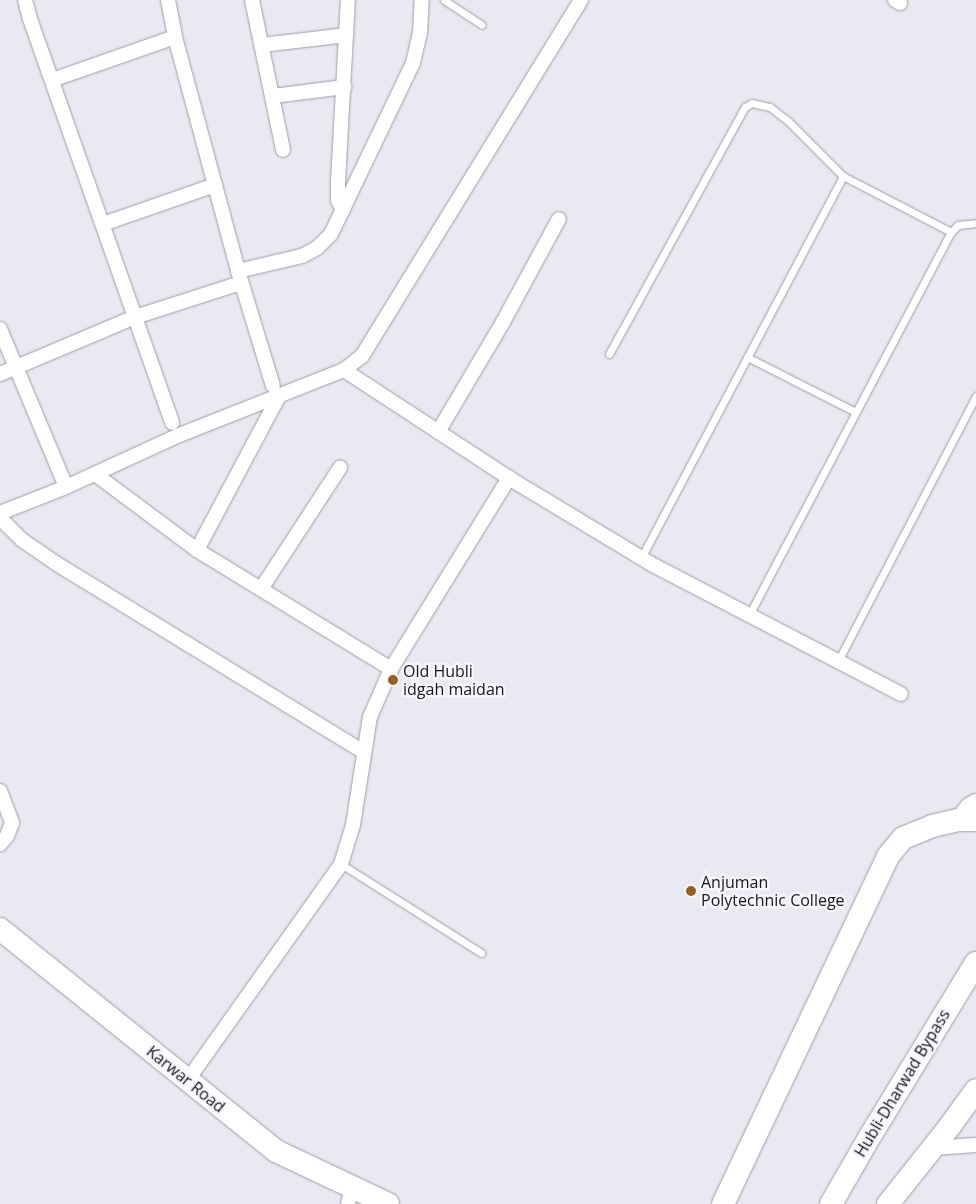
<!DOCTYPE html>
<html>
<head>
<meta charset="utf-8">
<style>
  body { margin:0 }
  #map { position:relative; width:976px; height:1204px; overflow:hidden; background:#e8e9f1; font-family:"Open Sans",sans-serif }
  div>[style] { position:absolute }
  .roads { filter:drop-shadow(0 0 1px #9d9ea5) drop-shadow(0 0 1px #9d9ea5) }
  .service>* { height:7px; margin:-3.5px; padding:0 3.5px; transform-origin:3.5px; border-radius:3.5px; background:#fff }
  .minor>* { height:14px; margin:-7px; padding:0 7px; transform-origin:7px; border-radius:7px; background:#fff }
  .tertiary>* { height:18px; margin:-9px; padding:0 9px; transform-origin:9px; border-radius:9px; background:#fff }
  .trunk>* { height:22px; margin:-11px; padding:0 11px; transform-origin:11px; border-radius:11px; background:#fff }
  .dots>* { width:14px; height:14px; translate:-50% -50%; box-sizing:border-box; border:2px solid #f5f6ff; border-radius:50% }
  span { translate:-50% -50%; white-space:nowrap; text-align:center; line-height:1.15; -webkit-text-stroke:5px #f5f6ff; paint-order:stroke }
  .poi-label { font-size:16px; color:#17171a }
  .left { translate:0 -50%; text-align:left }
  .street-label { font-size:16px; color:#17171a }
</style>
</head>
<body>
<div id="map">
  <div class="roads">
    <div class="service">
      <div style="left:444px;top:0;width:45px;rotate:33.3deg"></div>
      <div style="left:609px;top:354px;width:282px;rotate:-61.2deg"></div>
      <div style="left:745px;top:107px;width:8px;rotate:-30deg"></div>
      <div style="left:752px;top:103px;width:18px;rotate:13deg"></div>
      <div style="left:770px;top:107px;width:23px;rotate:38deg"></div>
      <div style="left:788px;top:121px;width:78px;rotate:45deg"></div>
      <div style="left:843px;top:176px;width:122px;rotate:27.4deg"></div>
      <div style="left:747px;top:357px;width:122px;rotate:26.8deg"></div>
      <div style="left:641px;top:558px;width:432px;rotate:-62.1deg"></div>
      <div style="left:749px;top:615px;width:433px;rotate:-62.2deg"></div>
      <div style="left:951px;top:232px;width:10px;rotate:-45deg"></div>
      <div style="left:958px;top:225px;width:18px;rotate:-6deg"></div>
      <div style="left:838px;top:661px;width:299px;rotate:-62.5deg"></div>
      <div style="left:341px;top:864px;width:166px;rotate:32.4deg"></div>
    </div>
    <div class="minor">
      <div style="left:25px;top:0;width:20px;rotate:75deg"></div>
      <div style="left:30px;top:19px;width:428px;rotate:70.6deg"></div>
      <div style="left:168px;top:0;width:38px;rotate:79deg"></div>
      <div style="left:175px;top:37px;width:242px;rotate:74.9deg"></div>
      <div style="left:238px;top:271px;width:120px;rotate:73.1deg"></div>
      <div style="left:252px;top:0;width:153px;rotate:78.3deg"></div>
      <div style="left:895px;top:0;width:6px;rotate:31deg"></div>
      <div style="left:262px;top:45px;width:85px;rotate:-6.8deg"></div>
      <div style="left:52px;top:80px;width:130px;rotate:-19.3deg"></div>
      <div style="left:273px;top:96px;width:72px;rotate:-7.2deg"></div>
      <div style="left:343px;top:210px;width:11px;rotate:-117deg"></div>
      <div style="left:338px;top:200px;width:18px;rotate:-90deg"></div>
      <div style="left:338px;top:182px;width:182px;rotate:-86.9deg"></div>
      <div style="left:103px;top:224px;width:119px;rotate:-19.2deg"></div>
      <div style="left:238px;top:271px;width:66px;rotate:-13.2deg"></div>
      <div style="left:302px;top:256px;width:17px;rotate:-28deg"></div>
      <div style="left:317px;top:248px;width:20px;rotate:-45deg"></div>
      <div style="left:331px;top:234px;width:190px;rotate:-64.4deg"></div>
      <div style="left:413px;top:63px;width:31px;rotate:-77deg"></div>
      <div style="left:420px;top:33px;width:33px;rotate:-87deg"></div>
      <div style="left:0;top:329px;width:171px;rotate:67.3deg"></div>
      <div style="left:344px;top:370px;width:197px;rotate:33.2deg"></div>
      <div style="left:509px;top:478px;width:170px;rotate:31.1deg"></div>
      <div style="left:655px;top:566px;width:277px;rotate:27.5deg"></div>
      <div style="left:0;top:374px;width:147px;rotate:-22.9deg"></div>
      <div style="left:135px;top:317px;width:111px;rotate:-17.8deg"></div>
      <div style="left:438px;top:432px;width:128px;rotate:-59.4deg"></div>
      <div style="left:503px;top:322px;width:117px;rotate:-61.5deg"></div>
      <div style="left:95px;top:474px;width:127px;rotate:36.7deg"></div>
      <div style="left:197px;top:550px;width:228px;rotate:31.5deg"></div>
      <div style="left:0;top:513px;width:71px;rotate:-21.5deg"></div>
      <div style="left:66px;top:487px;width:122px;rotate:-24.7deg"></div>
      <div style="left:177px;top:436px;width:180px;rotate:-21.6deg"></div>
      <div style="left:344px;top:370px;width:23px;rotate:-38deg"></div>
      <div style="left:362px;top:356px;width:418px;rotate:-58.4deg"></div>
      <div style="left:0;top:518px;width:31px;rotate:45deg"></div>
      <div style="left:22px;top:540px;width:42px;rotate:34.4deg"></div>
      <div style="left:57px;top:564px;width:360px;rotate:31.5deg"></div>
      <div style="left:197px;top:550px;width:174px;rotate:-62deg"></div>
      <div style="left:261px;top:589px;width:145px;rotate:-56.9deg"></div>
      <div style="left:0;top:791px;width:34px;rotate:69deg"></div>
      <div style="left:12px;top:823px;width:14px;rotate:111deg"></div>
      <div style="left:7px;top:836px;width:11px;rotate:131deg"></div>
      <div style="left:187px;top:1081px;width:266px;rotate:-54.6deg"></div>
      <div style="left:341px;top:864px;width:41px;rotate:-72.9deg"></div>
      <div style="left:353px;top:825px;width:109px;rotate:-81.1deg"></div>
      <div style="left:370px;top:717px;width:52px;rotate:-66.4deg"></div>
      <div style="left:391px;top:669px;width:225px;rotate:-58.3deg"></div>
      <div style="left:933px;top:1148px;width:43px;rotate:-4deg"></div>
      <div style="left:348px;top:1204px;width:17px;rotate:-77deg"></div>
    </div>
    <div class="tertiary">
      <div style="left:959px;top:820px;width:16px;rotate:-52deg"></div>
      <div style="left:969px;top:807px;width:8px;rotate:-30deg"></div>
    </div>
    <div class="trunk">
      <div style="left:0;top:929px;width:354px;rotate:38.8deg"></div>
      <div style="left:276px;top:1151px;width:124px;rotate:25.3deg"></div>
      <div style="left:723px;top:1204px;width:385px;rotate:-64.6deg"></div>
      <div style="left:888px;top:856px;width:23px;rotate:-50deg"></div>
      <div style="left:903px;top:838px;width:31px;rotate:-22deg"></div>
      <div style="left:932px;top:826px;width:28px;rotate:-13deg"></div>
      <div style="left:959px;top:820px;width:17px"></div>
      <div style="left:831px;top:1204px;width:76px;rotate:-60.1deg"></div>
      <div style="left:869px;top:1138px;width:205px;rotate:-58.6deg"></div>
      <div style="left:888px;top:1204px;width:100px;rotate:-51.5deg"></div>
      <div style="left:950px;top:1126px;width:44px;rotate:-54.2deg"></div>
    </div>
  </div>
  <div class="dots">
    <div style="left:393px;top:680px;background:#98601c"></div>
    <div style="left:691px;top:891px;background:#98601c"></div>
  </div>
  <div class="poi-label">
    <span class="left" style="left:403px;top:680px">Old Hubli<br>idgah maidan</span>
    <span class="left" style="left:701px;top:891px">Anjuman<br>Polytechnic College</span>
  </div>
  <div class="street-label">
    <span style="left:186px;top:1079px;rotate:39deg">Karwar Road</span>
    <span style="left:902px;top:1083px;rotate:-59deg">Hubli-Dharwad Bypass</span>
  </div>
</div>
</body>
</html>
